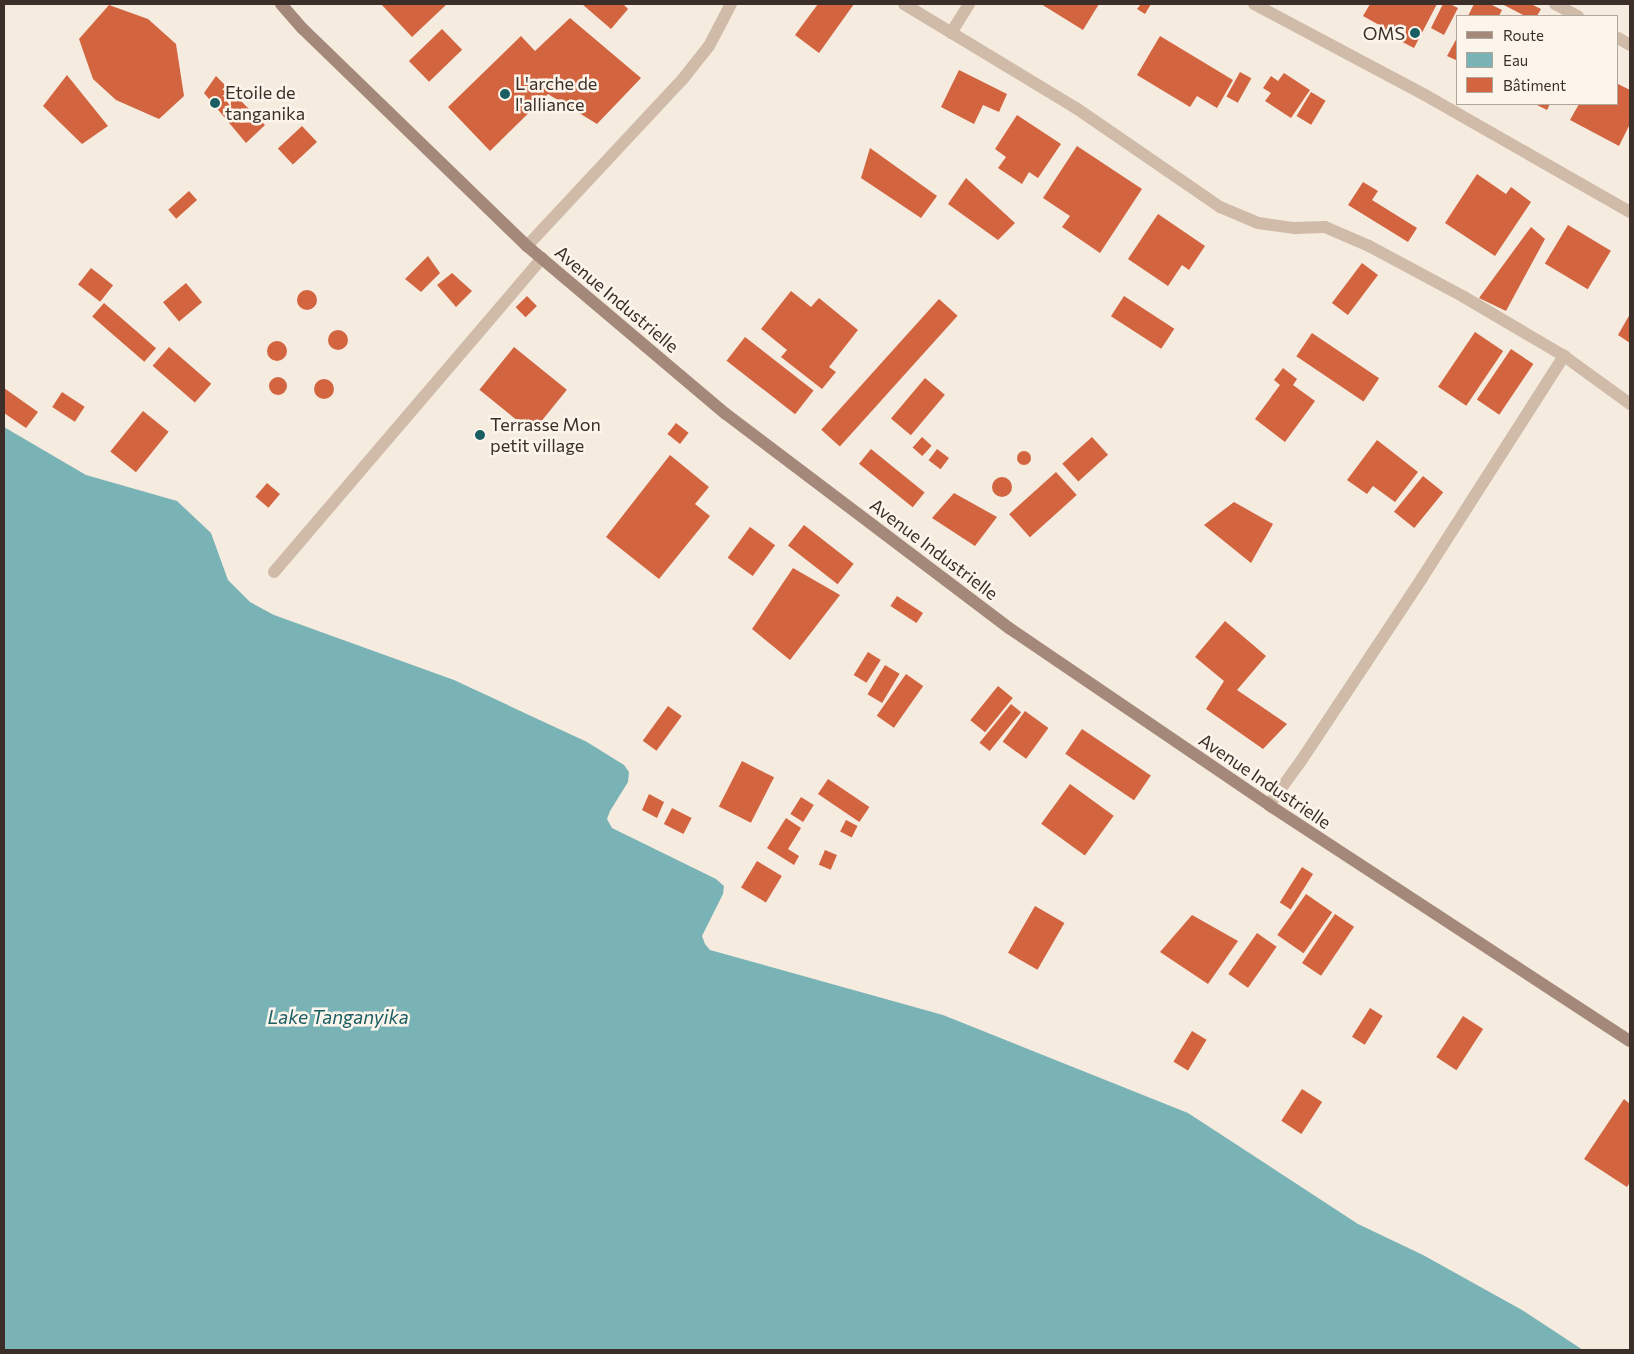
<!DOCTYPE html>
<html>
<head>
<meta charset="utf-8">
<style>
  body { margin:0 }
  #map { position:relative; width:1634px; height:1354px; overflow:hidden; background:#f5ebdf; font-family:Commissioner,sans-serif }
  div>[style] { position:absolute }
  .water>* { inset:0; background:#7ab3b6 }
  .building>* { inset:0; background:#d26440; transform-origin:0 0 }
  .round { border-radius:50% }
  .street>* { height:12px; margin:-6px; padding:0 6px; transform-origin:6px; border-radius:6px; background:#d0bba9 }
  .secondary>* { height:12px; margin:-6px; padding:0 6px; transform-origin:6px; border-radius:6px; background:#a4897a }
  .dots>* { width:14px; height:14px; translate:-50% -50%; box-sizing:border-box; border:2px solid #fcf5ec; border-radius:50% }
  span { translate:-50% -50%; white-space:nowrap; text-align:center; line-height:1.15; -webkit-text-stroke:5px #fcf5ec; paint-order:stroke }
  .poi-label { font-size:18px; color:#3c2f29 }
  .right { translate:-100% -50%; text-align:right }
  .left { translate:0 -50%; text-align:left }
  .street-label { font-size:18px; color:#3c2f29 }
  .water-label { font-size:19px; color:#1a5e63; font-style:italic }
  .frame { position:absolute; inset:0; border:5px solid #3c2f29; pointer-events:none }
  .legend { position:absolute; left:1456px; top:15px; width:162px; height:90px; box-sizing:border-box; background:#fcf5ec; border:1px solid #afa69e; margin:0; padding:6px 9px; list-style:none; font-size:15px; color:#3c2f29 }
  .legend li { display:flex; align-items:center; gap:10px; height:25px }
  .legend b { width:25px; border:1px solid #afa69e }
</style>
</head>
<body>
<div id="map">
  <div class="water">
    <div style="clip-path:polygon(4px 427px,86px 475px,177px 501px,211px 533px,228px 580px,250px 602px,274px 615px,454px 680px,587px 742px,624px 765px,629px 772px,628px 782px,610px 811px,607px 819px,612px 828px,716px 879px,724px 886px,723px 894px,702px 936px,705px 944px,710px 950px,943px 1015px,1188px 1113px,1358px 1224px,1423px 1255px,1522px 1310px,1583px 1350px,4px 1350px)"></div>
  </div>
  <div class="building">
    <div style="clip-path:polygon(381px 4px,447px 4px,412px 37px)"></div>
    <div style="clip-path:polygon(582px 4px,623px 4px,628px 9px,611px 29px)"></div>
    <div style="clip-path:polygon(818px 4px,854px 4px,819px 53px,795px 35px)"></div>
    <div style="clip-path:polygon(1041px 4px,1099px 4px,1083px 30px)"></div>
    <div style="clip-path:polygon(1141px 4px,1151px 4px,1145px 14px,1137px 9px)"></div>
    <div style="clip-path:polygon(1370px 4px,1437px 4px,1414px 48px,1379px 30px,1381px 26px,1363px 16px)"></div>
    <div style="clip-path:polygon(1443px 4px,1450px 4px,1458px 8px,1444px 35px,1431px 28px)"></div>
    <div style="clip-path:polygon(1474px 4px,1490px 4px,1502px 10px,1499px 16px,1468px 16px)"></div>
    <div style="clip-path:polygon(1502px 4px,1531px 4px,1541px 9px,1537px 16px,1525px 16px)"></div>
    <div style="clip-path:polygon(109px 5px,148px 19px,176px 44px,184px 96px,159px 119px,116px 100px,93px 79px,79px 39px)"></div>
    <div style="clip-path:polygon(570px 18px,641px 78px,597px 124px,548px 94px,490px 151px,448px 107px,521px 36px,535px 51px)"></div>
    <div style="left:442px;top:29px;width:29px;height:46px;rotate:46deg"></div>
    <div style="clip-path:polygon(1160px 36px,1233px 80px,1217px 108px,1197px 96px,1190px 107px,1137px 75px)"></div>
    <div style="clip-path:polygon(1458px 36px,1458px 61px,1447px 56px)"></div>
    <div style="clip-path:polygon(959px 70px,1007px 94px,999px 112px,983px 105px,974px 124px,941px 107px)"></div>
    <div style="left:1240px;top:72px;width:13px;height:28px;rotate:29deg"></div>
    <div style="clip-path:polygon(1284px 73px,1310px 90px,1291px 118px,1265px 101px,1271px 93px,1263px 88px,1271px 76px,1278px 81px)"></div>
    <div style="clip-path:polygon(67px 75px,108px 126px,82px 144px,43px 106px)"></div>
    <div style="clip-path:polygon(216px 76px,265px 125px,246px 143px,204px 93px)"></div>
    <div style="clip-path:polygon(1618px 84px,1630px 90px,1630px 124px,1619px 146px,1570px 120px,1579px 104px,1618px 104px)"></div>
    <div style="left:1311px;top:92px;width:17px;height:28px;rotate:31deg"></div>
    <div style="clip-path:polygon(1535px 104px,1550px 104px,1547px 110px)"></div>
    <div style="clip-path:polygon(1017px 115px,1061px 144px,1038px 178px,1029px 172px,1022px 184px,998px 168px,1006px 157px,995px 149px)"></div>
    <div style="left:302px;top:126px;width:22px;height:33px;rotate:47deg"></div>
    <div style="clip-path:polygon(1077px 146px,1142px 189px,1100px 253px,1062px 227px,1070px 216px,1043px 198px)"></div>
    <div style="clip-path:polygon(870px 148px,937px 196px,921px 218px,861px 178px)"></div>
    <div style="clip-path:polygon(1477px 174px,1506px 194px,1511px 187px,1531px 202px,1495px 256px,1445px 223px)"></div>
    <div style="clip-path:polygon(966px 178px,1015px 223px,998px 240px,948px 204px)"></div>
    <div style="clip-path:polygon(1363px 182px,1378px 191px,1372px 200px,1417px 228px,1408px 242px,1348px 205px)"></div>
    <div style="left:189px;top:191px;width:12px;height:28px;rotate:48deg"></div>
    <div style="clip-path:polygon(1158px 214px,1205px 246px,1189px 270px,1182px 265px,1168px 286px,1128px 259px)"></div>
    <div style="left:1568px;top:225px;width:50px;height:45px;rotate:31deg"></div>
    <div style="clip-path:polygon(1531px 227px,1545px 239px,1506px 311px,1479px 298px)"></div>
    <div style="clip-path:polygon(428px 256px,440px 273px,421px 292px,405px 279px)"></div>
    <div style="left:1362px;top:263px;width:20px;height:50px;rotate:37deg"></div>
    <div style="left:91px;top:268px;width:28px;height:21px;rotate:38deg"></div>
    <div style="clip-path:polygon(452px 273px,472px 291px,456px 307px,437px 285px)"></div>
    <div style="left:186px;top:283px;width:25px;height:30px;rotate:50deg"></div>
    <div class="round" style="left:297px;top:290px;width:20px;height:20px"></div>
    <div style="clip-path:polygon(791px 291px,811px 307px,819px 298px,858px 330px,829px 367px,836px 372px,822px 389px,781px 357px,787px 350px,761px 329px)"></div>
    <div style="left:527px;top:296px;width:14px;height:16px;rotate:45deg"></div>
    <div style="left:1124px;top:296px;width:60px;height:24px;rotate:33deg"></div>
    <div style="left:939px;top:299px;width:25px;height:176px;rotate:42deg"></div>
    <div style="left:104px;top:303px;width:69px;height:18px;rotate:41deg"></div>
    <div style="clip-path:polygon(1630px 314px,1630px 343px,1618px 335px)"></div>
    <div class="round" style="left:328px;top:330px;width:20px;height:20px"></div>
    <div style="left:1475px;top:332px;width:34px;height:66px;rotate:34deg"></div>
    <div style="left:1312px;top:333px;width:81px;height:28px;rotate:34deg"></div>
    <div style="left:745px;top:337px;width:87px;height:30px;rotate:38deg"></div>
    <div class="round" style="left:267px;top:341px;width:20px;height:20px"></div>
    <div style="left:169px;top:347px;width:56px;height:25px;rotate:41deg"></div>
    <div style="left:514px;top:347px;width:68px;height:55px;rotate:39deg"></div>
    <div style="left:1511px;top:349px;width:27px;height:61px;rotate:34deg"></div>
    <div style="clip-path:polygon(1283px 368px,1297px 379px,1293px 385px,1315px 401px,1285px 442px,1255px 419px,1280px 385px,1274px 380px)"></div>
    <div class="round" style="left:269px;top:377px;width:18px;height:18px"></div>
    <div style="left:925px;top:378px;width:26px;height:53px;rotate:40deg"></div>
    <div class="round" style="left:314px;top:379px;width:20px;height:20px"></div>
    <div style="clip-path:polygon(4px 388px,38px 412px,26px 428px,4px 413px)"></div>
    <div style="left:62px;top:392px;width:27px;height:18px;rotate:33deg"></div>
    <div style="left:143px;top:411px;width:33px;height:52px;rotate:39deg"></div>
    <div style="left:676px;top:423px;width:16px;height:14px;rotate:38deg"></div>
    <div style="left:922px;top:437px;width:13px;height:14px;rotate:42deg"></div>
    <div style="left:1092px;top:437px;width:24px;height:40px;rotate:48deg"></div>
    <div style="clip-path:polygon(1377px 440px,1418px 472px,1395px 502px,1373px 486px,1367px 494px,1347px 480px)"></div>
    <div style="left:871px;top:449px;width:69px;height:19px;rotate:39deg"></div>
    <div style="left:937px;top:449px;width:15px;height:14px;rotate:37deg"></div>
    <div class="round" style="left:1017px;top:451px;width:14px;height:14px"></div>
    <div style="clip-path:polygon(670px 455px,709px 487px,695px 504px,710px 516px,659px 579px,606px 537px)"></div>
    <div style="left:1056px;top:472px;width:31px;height:63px;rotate:48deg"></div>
    <div style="left:1423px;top:476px;width:26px;height:46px;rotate:39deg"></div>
    <div class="round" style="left:992px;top:477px;width:20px;height:20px"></div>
    <div style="left:267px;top:483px;width:17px;height:18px;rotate:40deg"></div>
    <div style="clip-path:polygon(954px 493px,997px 517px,975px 546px,932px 518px)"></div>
    <div style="clip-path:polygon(1234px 502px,1273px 524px,1251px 563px,1204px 525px)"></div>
    <div style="left:804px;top:525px;width:63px;height:26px;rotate:38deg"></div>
    <div style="left:750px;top:527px;width:31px;height:38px;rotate:36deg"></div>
    <div style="clip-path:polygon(793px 568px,840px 595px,790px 660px,752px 629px)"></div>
    <div style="left:897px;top:596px;width:31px;height:12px;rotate:33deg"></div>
    <div style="clip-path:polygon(1225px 621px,1266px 656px,1237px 690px,1287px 724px,1263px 749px,1206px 709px,1224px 681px,1195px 657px)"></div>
    <div style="left:868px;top:652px;width:15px;height:27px;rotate:32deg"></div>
    <div style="left:885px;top:665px;width:17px;height:34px;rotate:31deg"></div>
    <div style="left:906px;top:674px;width:21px;height:51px;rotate:35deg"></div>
    <div style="left:998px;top:686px;width:19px;height:44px;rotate:39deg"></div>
    <div style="left:1011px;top:704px;width:13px;height:50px;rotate:39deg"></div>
    <div style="left:668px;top:706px;width:17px;height:43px;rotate:36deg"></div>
    <div style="left:1025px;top:711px;width:29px;height:38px;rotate:36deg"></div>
    <div style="left:1082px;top:729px;width:83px;height:30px;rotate:34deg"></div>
    <div style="left:742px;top:761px;width:36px;height:51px;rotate:27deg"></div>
    <div style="left:828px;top:779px;width:50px;height:18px;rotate:34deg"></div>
    <div style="left:1070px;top:784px;width:54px;height:49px;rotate:36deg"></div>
    <div style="clip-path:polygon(649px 794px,664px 802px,657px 818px,642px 810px)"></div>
    <div style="left:801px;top:797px;width:15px;height:20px;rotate:32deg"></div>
    <div style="left:672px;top:808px;width:22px;height:18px;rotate:27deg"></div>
    <div style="clip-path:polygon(786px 818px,801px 828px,788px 849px,799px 856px,794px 865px,767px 848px)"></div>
    <div style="left:846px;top:820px;width:13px;height:13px;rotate:27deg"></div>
    <div style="left:825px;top:850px;width:13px;height:16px;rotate:23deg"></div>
    <div style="left:757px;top:861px;width:29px;height:31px;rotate:31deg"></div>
    <div style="left:1302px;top:867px;width:13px;height:42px;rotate:32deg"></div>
    <div style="left:1306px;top:894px;width:32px;height:50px;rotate:35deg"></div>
    <div style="left:1035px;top:906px;width:34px;height:54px;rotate:30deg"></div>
    <div style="left:1335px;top:914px;width:23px;height:59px;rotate:34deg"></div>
    <div style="clip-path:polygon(1192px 915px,1238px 941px,1208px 984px,1160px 952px)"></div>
    <div style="left:1257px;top:933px;width:24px;height:50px;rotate:35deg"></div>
    <div style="left:1370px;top:1008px;width:15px;height:34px;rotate:32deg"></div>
    <div style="left:1463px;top:1016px;width:24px;height:49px;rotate:33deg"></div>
    <div style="left:1192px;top:1031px;width:17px;height:36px;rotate:31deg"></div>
    <div style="left:1302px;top:1089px;width:24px;height:38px;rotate:33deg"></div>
    <div style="clip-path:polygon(1624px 1099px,1630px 1104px,1630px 1182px,1627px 1187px,1584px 1159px)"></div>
  </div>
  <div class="street">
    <div style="left:904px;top:4px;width:201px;rotate:31.2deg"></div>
    <div style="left:1076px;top:108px;width:175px;rotate:34.5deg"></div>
    <div style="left:1220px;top:207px;width:41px;rotate:22.8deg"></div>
    <div style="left:1258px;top:223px;width:37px;rotate:8deg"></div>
    <div style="left:1295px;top:228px;width:30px;rotate:-2deg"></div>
    <div style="left:1325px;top:227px;width:48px;rotate:23.4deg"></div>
    <div style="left:1369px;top:246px;width:108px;rotate:28.2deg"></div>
    <div style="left:1464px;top:297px;width:116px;rotate:30.5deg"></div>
    <div style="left:1564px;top:356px;width:82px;rotate:36deg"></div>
    <div style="left:1254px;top:4px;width:194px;rotate:28deg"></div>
    <div style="left:1425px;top:95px;width:236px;rotate:29.7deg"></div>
    <div style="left:1555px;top:4px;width:26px;rotate:28deg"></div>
    <div style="left:951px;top:33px;width:34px;rotate:-58deg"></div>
    <div style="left:1618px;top:38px;width:14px;rotate:30deg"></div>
    <div style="left:527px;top:246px;width:227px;rotate:-47deg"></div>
    <div style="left:682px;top:80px;width:43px;rotate:-51.5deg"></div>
    <div style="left:709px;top:46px;width:47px;rotate:-62.4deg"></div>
    <div style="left:274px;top:572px;width:413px;rotate:-49.5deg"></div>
    <div style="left:1269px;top:805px;width:54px;rotate:-54deg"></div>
    <div style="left:1301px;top:761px;width:219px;rotate:-56.5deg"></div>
    <div style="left:1422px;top:578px;width:264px;rotate:-57.4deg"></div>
  </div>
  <div class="secondary">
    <div style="left:281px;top:4px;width:33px;rotate:49deg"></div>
    <div style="left:303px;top:29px;width:312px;rotate:44.1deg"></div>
    <div style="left:527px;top:246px;width:260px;rotate:40.2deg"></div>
    <div style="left:726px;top:414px;width:355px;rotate:37.1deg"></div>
    <div style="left:1009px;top:628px;width:315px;rotate:34.2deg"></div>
    <div style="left:1269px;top:805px;width:431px;rotate:33.2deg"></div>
  </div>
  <div class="dots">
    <div style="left:1415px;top:33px;background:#1a5e63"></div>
    <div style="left:505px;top:94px;background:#1a5e63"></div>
    <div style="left:215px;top:103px;background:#1a5e63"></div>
    <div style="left:480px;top:435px;background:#1a5e63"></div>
  </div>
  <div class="poi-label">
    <span class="right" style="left:1405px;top:33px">OMS</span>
    <span class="left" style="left:515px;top:94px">L'arche de<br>l'alliance</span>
    <span class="left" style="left:225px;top:103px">Etoile de<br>tanganika</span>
    <span class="left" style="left:490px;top:435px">Terrasse Mon<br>petit village</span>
  </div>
  <div class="street-label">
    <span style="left:617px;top:299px;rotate:40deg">Avenue Industrielle</span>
    <span style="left:934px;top:549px;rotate:37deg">Avenue Industrielle</span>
    <span style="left:1265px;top:781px;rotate:34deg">Avenue Industrielle</span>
  </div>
  <div class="water-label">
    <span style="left:338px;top:1017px">Lake Tanganyika</span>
  </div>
  <div class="frame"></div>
  <ul class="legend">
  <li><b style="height:6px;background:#a4897a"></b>Route</li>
  <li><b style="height:14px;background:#7ab3b6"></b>Eau</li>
  <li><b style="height:14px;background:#d26440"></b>Bâtiment</li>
  </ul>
</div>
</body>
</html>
